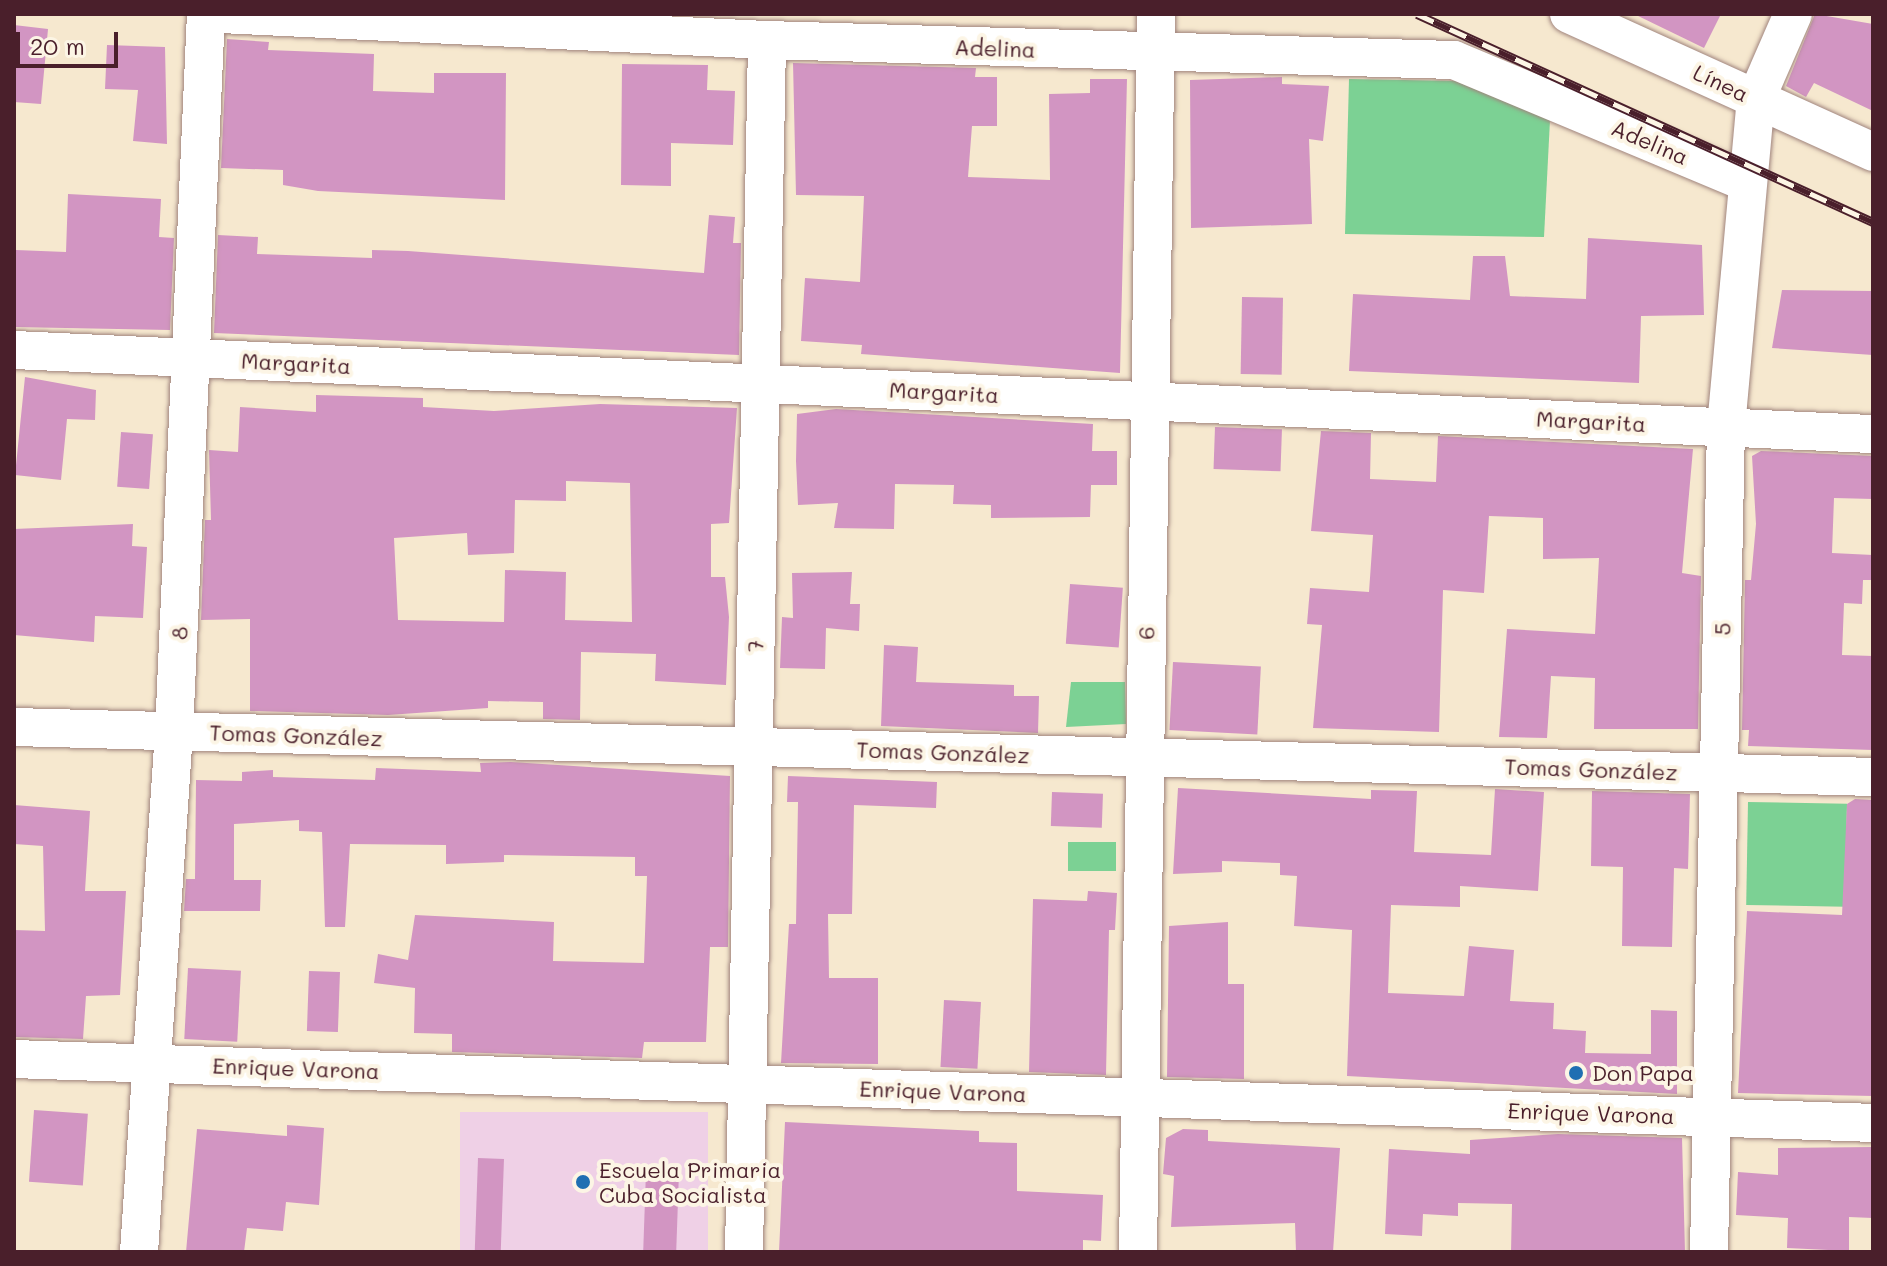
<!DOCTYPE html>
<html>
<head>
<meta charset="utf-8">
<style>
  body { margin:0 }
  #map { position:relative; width:1887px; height:1266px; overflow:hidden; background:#f6e8cf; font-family:Mali,sans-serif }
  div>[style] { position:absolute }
  .built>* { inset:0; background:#efd0e6; transform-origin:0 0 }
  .green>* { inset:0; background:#7cd194; transform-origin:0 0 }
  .building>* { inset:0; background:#d295c2; transform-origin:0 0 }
  .roads { filter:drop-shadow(0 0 2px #a0847d) drop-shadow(0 0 2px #a0847d) }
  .minor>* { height:38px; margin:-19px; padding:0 19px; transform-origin:19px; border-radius:19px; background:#fff }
  .rail>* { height:9px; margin-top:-4.5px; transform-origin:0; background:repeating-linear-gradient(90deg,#fcf5e5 0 18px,#4a1f2b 0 36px); box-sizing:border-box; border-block:2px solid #4a1f2b }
  .dots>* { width:22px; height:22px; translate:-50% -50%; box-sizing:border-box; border:4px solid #fcf5e5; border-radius:50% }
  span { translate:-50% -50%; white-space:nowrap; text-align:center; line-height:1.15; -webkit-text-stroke:8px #fcf5e5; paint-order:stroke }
  .street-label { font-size:22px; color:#4a1f2b }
  .poi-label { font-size:22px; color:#4a1f2b }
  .left { translate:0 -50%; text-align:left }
  .frame { position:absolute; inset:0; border:16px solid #4a1f2b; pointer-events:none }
  .scale { position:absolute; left:16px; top:32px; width:102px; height:36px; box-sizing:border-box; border:4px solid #4a1f2b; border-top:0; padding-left:10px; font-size:24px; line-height:28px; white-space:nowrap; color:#4a1f2b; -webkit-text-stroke:6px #fcf5e5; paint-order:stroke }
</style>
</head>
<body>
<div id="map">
  <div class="built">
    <div style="left:460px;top:1112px;width:248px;height:140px"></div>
  </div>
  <div class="green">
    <div style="clip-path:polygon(1349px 79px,1460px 81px,1550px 120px,1544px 237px,1345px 234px)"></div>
    <div style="clip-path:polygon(1071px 682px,1125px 682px,1126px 724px,1066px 727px)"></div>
    <div style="left:1748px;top:802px;width:99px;height:103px;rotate:1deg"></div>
    <div style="left:1068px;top:842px;width:48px;height:29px"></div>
  </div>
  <div class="building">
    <div style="clip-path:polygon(1634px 14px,1721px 14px,1704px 48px)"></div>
    <div style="clip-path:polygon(1815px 14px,1873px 24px,1873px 111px,1814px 83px,1806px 97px,1786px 86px)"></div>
    <div style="clip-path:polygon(14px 25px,48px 29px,41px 104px,14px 102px)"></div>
    <div style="clip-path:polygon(227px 39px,269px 42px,268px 50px,374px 54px,373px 91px,434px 93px,434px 73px,506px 73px,505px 200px,318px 191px,283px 185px,283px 170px,221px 168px)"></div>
    <div style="clip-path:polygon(107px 45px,165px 47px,167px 144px,133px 141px,138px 90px,105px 89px)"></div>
    <div style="clip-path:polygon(793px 63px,976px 68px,975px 77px,997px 77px,997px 126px,972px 126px,968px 177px,1050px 180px,1049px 94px,1090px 93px,1090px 79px,1127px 79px,1120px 373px,861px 354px,862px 345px,801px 341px,805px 278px,860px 282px,864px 196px,796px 195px)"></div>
    <div style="clip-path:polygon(622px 64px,708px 65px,707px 90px,735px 91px,733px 145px,671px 143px,671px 186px,621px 185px)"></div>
    <div style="clip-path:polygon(1282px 77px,1282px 84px,1329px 86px,1323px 141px,1309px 139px,1312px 224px,1191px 228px,1190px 80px)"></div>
    <div style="clip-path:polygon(68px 194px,161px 199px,159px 237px,174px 238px,170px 330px,14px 327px,16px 250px,66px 252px)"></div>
    <div style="clip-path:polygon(709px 215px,735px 217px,733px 243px,741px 243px,739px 355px,214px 333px,218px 235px,258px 237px,257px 254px,372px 258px,372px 250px,408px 251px,704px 273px)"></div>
    <div style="clip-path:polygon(1588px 238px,1702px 245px,1704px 315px,1641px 316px,1639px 383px,1349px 371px,1353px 294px,1470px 300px,1473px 256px,1505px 256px,1510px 296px,1586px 299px)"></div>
    <div style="clip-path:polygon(1782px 290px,1873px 291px,1873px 355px,1772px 348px)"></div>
    <div style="left:1242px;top:297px;width:41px;height:77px;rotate:1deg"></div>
    <div style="clip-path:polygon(25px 377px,96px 390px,95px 420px,67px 419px,61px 480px,15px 475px)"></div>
    <div style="clip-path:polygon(evenodd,316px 395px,423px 398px,423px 407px,494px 411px,600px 404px,737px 408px,729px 523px,711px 524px,711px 577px,725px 577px,729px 617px,726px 685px,655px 681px,656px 654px,581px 652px,580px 720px,543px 719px,543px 702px,488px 701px,488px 708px,388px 715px,250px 711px,250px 619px,201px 620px,205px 520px,211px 520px,209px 450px,238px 452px,240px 407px,316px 412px,316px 395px,566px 481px,630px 483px,632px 622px,565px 620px,566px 572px,505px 570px,504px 622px,398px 620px,394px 538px,467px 533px,468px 555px,514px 553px,515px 500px,566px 501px,566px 481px)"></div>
    <div style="clip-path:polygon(836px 409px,1093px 424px,1092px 451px,1117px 451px,1117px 485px,1091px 485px,1090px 517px,991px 518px,991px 505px,953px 504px,954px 485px,895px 484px,894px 529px,834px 528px,838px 503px,798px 505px,796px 461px,797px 414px)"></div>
    <div style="left:1215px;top:427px;width:67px;height:42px;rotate:2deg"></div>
    <div style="clip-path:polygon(1321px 431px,1371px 433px,1370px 479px,1436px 482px,1438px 436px,1693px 449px,1682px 573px,1701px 576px,1698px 729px,1594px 729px,1595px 678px,1551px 676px,1547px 738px,1499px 737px,1507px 629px,1595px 634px,1599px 558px,1543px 559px,1543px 518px,1489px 516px,1484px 593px,1443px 590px,1439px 732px,1313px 728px,1322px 625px,1307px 624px,1310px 588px,1369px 592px,1373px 535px,1311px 531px)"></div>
    <div style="left:121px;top:432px;width:32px;height:55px;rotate:4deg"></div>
    <div style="clip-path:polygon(1761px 451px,1873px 456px,1873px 499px,1834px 498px,1832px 553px,1873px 555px,1873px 580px,1863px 580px,1862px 604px,1844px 603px,1842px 655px,1873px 656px,1873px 750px,1748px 746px,1749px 730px,1742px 730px,1745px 580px,1751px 580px,1756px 524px,1752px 456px)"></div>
    <div style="clip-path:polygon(133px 524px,132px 546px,147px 547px,143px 618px,95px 616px,94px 642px,14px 635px,14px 529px)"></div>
    <div style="clip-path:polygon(852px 572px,850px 604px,860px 604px,859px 631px,826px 628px,825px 669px,780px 668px,782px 617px,793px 618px,792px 573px)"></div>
    <div style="left:1070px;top:584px;width:53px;height:60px;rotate:4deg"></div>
    <div style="clip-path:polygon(884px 645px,918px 647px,916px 682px,1014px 685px,1014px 696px,1039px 696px,1038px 733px,881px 726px)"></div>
    <div style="left:1173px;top:662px;width:88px;height:68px;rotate:3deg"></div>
    <div style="clip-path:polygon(511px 762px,730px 776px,728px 947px,710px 947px,706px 1042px,644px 1042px,642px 1058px,452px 1052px,452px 1034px,414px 1033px,415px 988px,374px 983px,378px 954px,408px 960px,415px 915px,554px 922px,553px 961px,644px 963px,647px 876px,635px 876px,635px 857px,504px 855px,504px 862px,446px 864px,446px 845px,350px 844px,345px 927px,325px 927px,322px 832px,299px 831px,299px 820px,234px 824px,234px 880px,261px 880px,260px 911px,184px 911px,186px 879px,195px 879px,196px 780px,242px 781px,242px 772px,273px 770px,273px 777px,375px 780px,376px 768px,481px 772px,480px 763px)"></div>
    <div style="clip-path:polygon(788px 776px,937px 782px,936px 808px,854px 805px,852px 914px,828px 914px,829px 978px,878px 978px,878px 1064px,781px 1063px,789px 924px,796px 924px,798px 802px,787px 802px)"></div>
    <div style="clip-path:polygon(1178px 788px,1371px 799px,1371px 790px,1417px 791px,1414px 852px,1491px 855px,1495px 789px,1544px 792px,1538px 891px,1460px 886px,1460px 907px,1391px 905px,1388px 993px,1464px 996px,1469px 946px,1514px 950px,1510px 1001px,1554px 1003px,1553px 1029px,1586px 1031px,1585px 1053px,1651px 1054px,1651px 1010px,1677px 1011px,1677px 1094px,1347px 1076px,1352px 930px,1294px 926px,1297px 876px,1280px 875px,1280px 863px,1222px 861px,1222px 872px,1173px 874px)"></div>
    <div style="clip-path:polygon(1592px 791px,1690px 794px,1688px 869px,1674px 868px,1672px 947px,1622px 946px,1623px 867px,1591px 866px)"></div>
    <div style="left:1052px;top:792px;width:51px;height:34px;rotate:2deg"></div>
    <div style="clip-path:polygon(1855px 799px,1873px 800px,1873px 1096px,1738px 1093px,1747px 911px,1842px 915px,1847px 804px)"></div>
    <div style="clip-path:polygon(14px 805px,90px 811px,85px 891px,126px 891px,120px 995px,86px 996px,83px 1039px,14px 1037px,14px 930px,45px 931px,43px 846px,14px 844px)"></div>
    <div style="clip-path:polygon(1088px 891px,1117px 893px,1115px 930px,1109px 930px,1106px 1075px,1029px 1072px,1033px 899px,1087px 901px)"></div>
    <div style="clip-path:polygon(1228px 922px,1228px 984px,1244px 984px,1244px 1079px,1167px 1077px,1169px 926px)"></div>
    <div style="left:188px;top:968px;width:53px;height:71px;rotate:3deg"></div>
    <div style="left:309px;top:971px;width:31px;height:60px;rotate:2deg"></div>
    <div style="left:944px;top:1000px;width:37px;height:67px;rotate:3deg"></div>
    <div style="left:34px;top:1110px;width:54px;height:72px;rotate:4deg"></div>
    <div style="clip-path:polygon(785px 1122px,979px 1131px,979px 1142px,1017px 1143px,1017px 1191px,1103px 1195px,1101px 1241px,1083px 1240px,1083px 1252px,779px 1252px)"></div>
    <div style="clip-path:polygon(287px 1125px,324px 1128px,319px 1205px,286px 1202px,283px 1231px,247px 1228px,244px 1252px,186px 1252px,197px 1129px,287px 1136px)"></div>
    <div style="clip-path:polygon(1183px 1129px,1208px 1130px,1208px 1141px,1340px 1148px,1333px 1252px,1296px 1252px,1295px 1223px,1171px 1227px,1174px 1176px,1163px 1174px,1166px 1138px)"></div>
    <div style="clip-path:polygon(1558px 1134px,1682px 1138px,1685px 1252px,1511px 1252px,1512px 1204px,1458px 1203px,1458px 1216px,1423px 1214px,1422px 1236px,1385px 1234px,1389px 1149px,1470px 1154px,1470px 1140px)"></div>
    <div style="clip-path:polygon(1873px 1147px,1873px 1218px,1849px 1217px,1849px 1251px,1787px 1248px,1788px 1218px,1736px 1215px,1738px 1172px,1778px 1175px,1778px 1148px)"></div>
    <div style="left:478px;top:1158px;width:26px;height:94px;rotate:2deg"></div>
    <div style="left:646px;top:1171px;width:33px;height:81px;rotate:2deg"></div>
  </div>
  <div class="roads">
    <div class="minor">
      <div style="left:221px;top:14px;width:547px;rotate:2.73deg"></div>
      <div style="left:767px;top:40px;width:687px;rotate:1.67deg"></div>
      <div style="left:1454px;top:60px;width:316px;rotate:22.7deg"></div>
      <div style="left:1569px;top:14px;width:334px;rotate:24.4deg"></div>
      <div style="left:14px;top:350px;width:1861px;rotate:2.59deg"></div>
      <div style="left:14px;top:727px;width:1860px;rotate:1.54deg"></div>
      <div style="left:14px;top:1059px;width:1860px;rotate:1.97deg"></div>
      <div style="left:139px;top:1252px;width:521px;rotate:-86.15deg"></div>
      <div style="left:174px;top:732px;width:719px;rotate:-87.45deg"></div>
      <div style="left:744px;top:1252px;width:1212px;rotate:-88.91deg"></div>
      <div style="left:1138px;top:1252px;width:1238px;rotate:-89.17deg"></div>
      <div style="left:1709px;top:1252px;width:825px;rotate:-88.82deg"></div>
      <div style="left:1726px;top:427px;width:329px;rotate:-84.8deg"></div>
      <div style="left:1756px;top:99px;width:93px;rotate:-66.5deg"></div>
    </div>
  </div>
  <div class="rail">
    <div style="left:1417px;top:14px;width:501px;rotate:24.52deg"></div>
  </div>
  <div class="dots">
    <div style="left:1576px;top:1073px;background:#1f6fb2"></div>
    <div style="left:583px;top:1182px;background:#1f6fb2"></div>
  </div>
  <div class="street-label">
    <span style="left:995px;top:48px;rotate:2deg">Adelina</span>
    <span style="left:1721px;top:83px;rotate:25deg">Línea</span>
    <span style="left:1650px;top:142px;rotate:23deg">Adelina</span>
    <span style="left:296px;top:363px;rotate:3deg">Margarita</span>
    <span style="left:944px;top:392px;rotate:3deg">Margarita</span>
    <span style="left:1591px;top:421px;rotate:3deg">Margarita</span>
    <span style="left:1722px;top:629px;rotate:-89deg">5</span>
    <span style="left:179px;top:633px;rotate:-87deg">8</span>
    <span style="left:1146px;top:633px;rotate:-89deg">6</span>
    <span style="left:755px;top:646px;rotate:-89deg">7</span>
    <span style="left:296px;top:735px;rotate:2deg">Tomas González</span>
    <span style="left:943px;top:752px;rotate:2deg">Tomas González</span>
    <span style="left:1591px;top:769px;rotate:2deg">Tomas González</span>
    <span style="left:296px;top:1068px;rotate:2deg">Enrique Varona</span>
    <span style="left:943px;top:1091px;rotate:2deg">Enrique Varona</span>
    <span style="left:1591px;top:1113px;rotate:2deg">Enrique Varona</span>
  </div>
  <div class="poi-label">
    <span class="left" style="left:1592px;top:1073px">Don Papa</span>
    <span class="left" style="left:599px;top:1182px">Escuela Primaria<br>Cuba Socialista</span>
  </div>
  <div class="frame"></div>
  <div class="scale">20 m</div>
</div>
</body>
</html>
